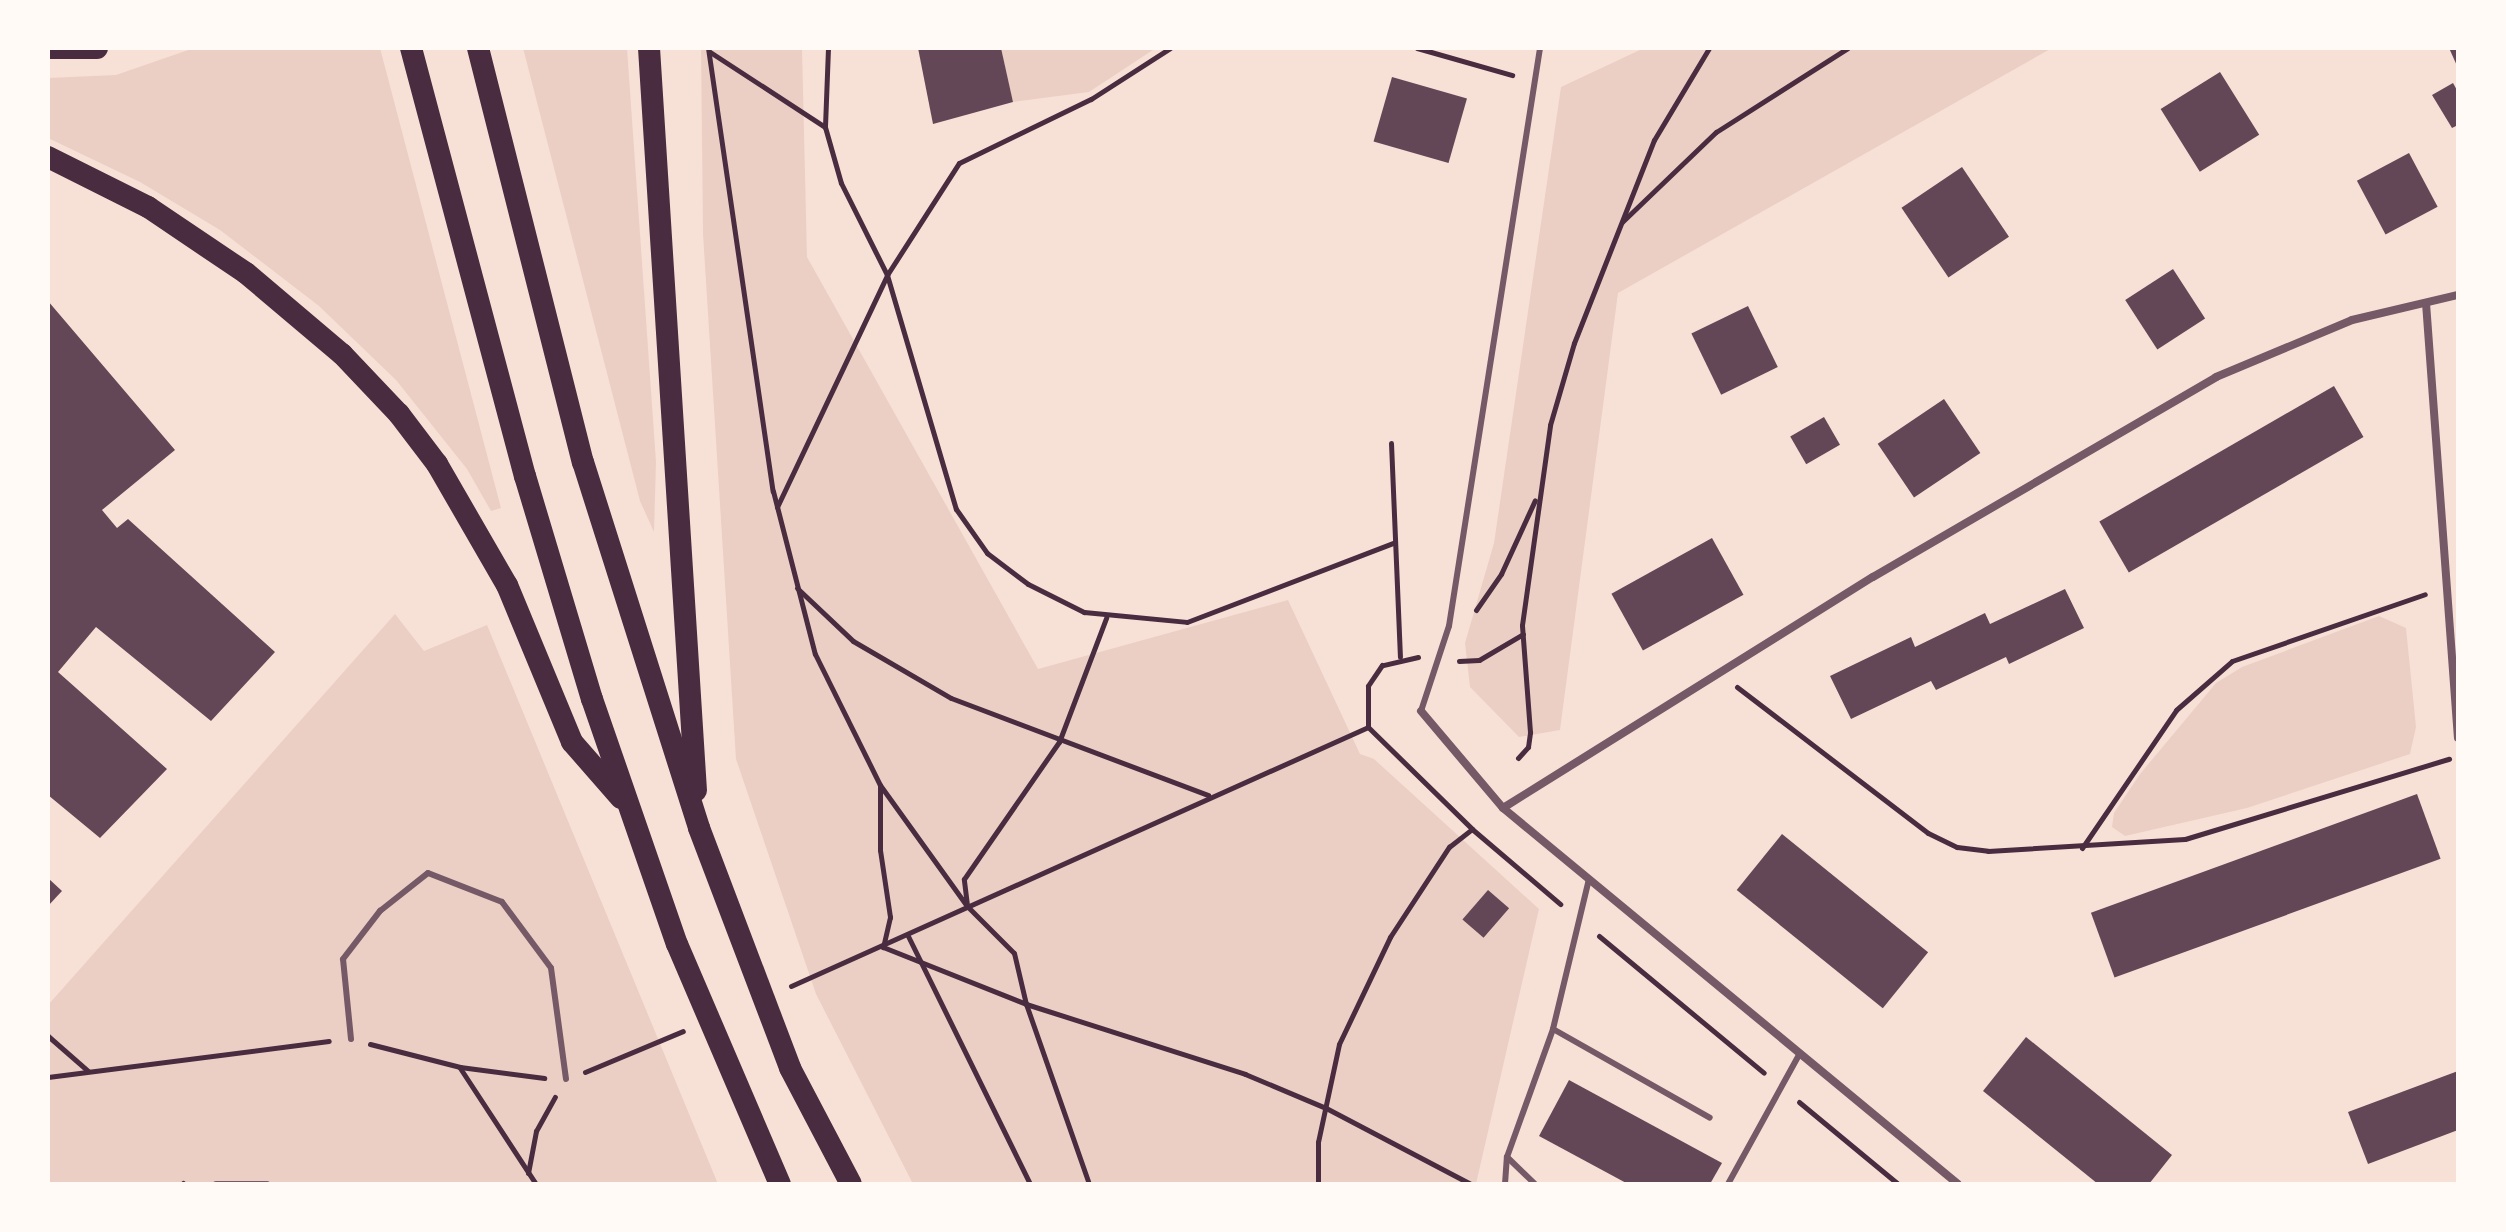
<!DOCTYPE html>
<html>
<head>
<meta charset="utf-8">
<style>
  body { margin:0 }
  #map { position:relative; width:2506px; height:1232px; overflow:hidden; background:#f7e1d7; font-family:"Archivo Narrow",sans-serif }
  div>[style] { position:absolute }
  .green>* { inset:0; background:#ebcfc5 }
  .building>* { inset:0; background:#644757; transform-origin:0 0 }
  .path>* { height:5px; margin:-2.5px; padding:0 2.5px; transform-origin:2.5px; border-radius:2.5px; background:#4a2c40 }
  .service>* { height:6px; margin:-3px; padding:0 3px; transform-origin:3px; border-radius:3px; background:#755966 }
  .minor>* { height:8px; margin:-4px; padding:0 4px; transform-origin:4px; border-radius:4px; background:#755966 }
  .trunk>* { height:22px; margin:-11px; padding:0 11px; transform-origin:11px; border-radius:11px; background:#4a2c40 }
  span { translate:-50% -50%; white-space:nowrap; text-align:center; line-height:1.15; -webkit-text-stroke:7px #fffaf5; paint-order:stroke }
  .frame { position:absolute; inset:0; border:50px solid #fffaf5; pointer-events:none }
</style>
</head>
<body>
<div id="map">
  <div class="green">
    <div style="clip-path:polygon(194px 48px,380px 48px,501px 508px,491px 511px,467px 469px,396px 380px,319px 306px,220px 230px,140px 182px,48px 138px,48px 78px,116px 75px)"></div>
    <div style="clip-path:polygon(523px 48px,627px 48px,656px 462px,654px 532px,640px 501px)"></div>
    <div style="clip-path:polygon(701px 48px,802px 48px,807px 257px,1038px 669px,1288px 600px,1360px 754px,1374px 759px,1539px 909px,1476px 1184px,913px 1184px,816px 994px,736px 759px,703px 234px)"></div>
    <div style="clip-path:polygon(1001px 48px,1156px 48px,1089px 92px,1013px 102px)"></div>
    <div style="clip-path:polygon(1644px 48px,2052px 48px,1618px 293px,1560px 730px,1519px 737px,1470px 687px,1465px 643px,1494px 543px,1561px 87px)"></div>
    <div style="clip-path:polygon(395px 614px,424px 651px,487px 625px,718px 1184px,48px 1184px,48px 1005px)"></div>
    <div style="clip-path:polygon(2379px 616px,2406px 628px,2416px 727px,2410px 754px,2247px 808px,2125px 836px,2112px 827px,2114px 813px,2140px 774px,2216px 683px,2242px 667px)"></div>
  </div>
  <div class="building">
    <div style="clip-path:polygon(918px 48px,1001px 48px,1013px 102px,933px 124px)"></div>
    <div style="clip-path:polygon(2449px 48px,2458px 48px,2458px 68px)"></div>
    <div style="left:2220px;top:72px;width:74px;height:70px;rotate:58deg"></div>
    <div style="left:1392px;top:77px;width:78px;height:67px;rotate:16deg"></div>
    <div style="clip-path:polygon(2453px 83px,2458px 92px,2458px 125px,2452px 128px,2432px 95px)"></div>
    <div style="left:2409px;top:153px;width:61px;height:59px;rotate:62deg"></div>
    <div style="left:1962px;top:167px;width:84px;height:73px;rotate:56deg"></div>
    <div style="left:2173px;top:269px;width:59px;height:57px;rotate:57deg"></div>
    <div style="clip-path:polygon(48px 301px,175px 450px,102px 510px,117px 528px,128px 519px,275px 652px,211px 721px,96px 627px,58px 672px,167px 769px,100px 838px,48px 795px)"></div>
    <div style="left:1748px;top:306px;width:68px;height:63px;rotate:64deg"></div>
    <div style="left:2334px;top:386px;width:59px;height:271px;rotate:60deg"></div>
    <div style="left:1944px;top:399px;width:65px;height:80px;rotate:56deg"></div>
    <div style="left:1824px;top:417px;width:32px;height:39px;rotate:60deg"></div>
    <div style="left:1712px;top:538px;width:65px;height:115px;rotate:61deg"></div>
    <div style="clip-path:polygon(2065px 589px,2084px 628px,2009px 664px,2006px 657px,1936px 690px,1931px 681px,1851px 719px,1830px 676px,1911px 637px,1915px 647px,1985px 613px,1990px 624px)"></div>
    <div style="left:2417px;top:794px;width:69px;height:347px;rotate:70deg"></div>
    <div style="left:1782px;top:834px;width:188px;height:72px;rotate:39deg"></div>
    <div style="clip-path:polygon(48px 878px,62px 891px,48px 906px)"></div>
    <div style="left:1488px;top:890px;width:28px;height:39px;rotate:41deg"></div>
    <div style="clip-path:polygon(2026px 1037px,2172px 1155px,2149px 1184px,2098px 1184px,1983px 1091px)"></div>
    <div style="clip-path:polygon(2458px 1071px,2458px 1130px,2368px 1164px,2348px 1112px)"></div>
    <div style="clip-path:polygon(1569px 1080px,1722px 1163px,1710px 1184px,1628px 1184px,1539px 1136px)"></div>
  </div>
  <div class="path">
    <div style="left:708px;top:48px;width:448px;rotate:81.7deg"></div>
    <div style="left:773px;top:491px;width:168px;rotate:75.6deg"></div>
    <div style="left:815px;top:654px;width:146px;rotate:63.6deg"></div>
    <div style="left:880px;top:785px;width:149px;rotate:54.3deg"></div>
    <div style="left:967px;top:906px;width:66px;rotate:45deg"></div>
    <div style="left:1014px;top:953px;width:52px;rotate:76.8deg"></div>
    <div style="left:1026px;top:1004px;width:191px;rotate:70.7deg"></div>
    <div style="left:828px;top:48px;width:79px;rotate:92.2deg"></div>
    <div style="left:825px;top:127px;width:58px;rotate:74.1deg"></div>
    <div style="left:841px;top:183px;width:103px;rotate:63.4deg"></div>
    <div style="left:887px;top:275px;width:244px;rotate:73.6deg"></div>
    <div style="left:956px;top:509px;width:54px;rotate:54.8deg"></div>
    <div style="left:987px;top:553px;width:51px;rotate:37.1deg"></div>
    <div style="left:1028px;top:584px;width:63px;rotate:26.6deg"></div>
    <div style="left:1084px;top:612px;width:103px;rotate:5.5deg"></div>
    <div style="left:1187px;top:622px;width:221px;rotate:-21deg"></div>
    <div style="left:1417px;top:48px;width:99px;rotate:15.9deg"></div>
    <div style="left:710px;top:52px;width:137px;rotate:33.1deg"></div>
    <div style="left:1622px;top:222px;width:130px;rotate:-43.8deg"></div>
    <div style="left:1716px;top:132px;width:156px;rotate:-32.5deg"></div>
    <div style="left:1391px;top:443px;width:214px;rotate:87.6deg"></div>
    <div style="left:777px;top:507px;width:257px;rotate:-64.6deg"></div>
    <div style="left:887px;top:275px;width:133px;rotate:-57.3deg"></div>
    <div style="left:959px;top:163px;width:147px;rotate:-25.9deg"></div>
    <div style="left:1091px;top:99px;width:94px;rotate:-32.8deg"></div>
    <div style="left:797px;top:588px;width:77px;rotate:43.4deg"></div>
    <div style="left:853px;top:641px;width:113px;rotate:30.2deg"></div>
    <div style="left:951px;top:698px;width:275px;rotate:20.7deg"></div>
    <div style="left:1476px;top:610px;width:44px;rotate:-55.2deg"></div>
    <div style="left:1501px;top:574px;width:81px;rotate:-65.3deg"></div>
    <div style="left:1418px;top:657px;width:37px;rotate:167deg"></div>
    <div style="left:1382px;top:665px;width:25px;rotate:124deg"></div>
    <div style="left:1368px;top:686px;width:41px;rotate:90deg"></div>
    <div style="left:1368px;top:727px;width:146px;rotate:44.4deg"></div>
    <div style="left:1472px;top:829px;width:116px;rotate:40.4deg"></div>
    <div style="left:1459px;top:661px;width:20px;rotate:-3deg"></div>
    <div style="left:1479px;top:660px;width:51px;rotate:-30.6deg"></div>
    <div style="left:1737px;top:687px;width:240px;rotate:37.4deg"></div>
    <div style="left:1928px;top:833px;width:32px;rotate:26deg"></div>
    <div style="left:1957px;top:847px;width:31px;rotate:7deg"></div>
    <div style="left:1988px;top:851px;width:197px;rotate:-3.5deg"></div>
    <div style="left:2185px;top:839px;width:276px;rotate:-16.9deg"></div>
    <div style="left:1518px;top:758px;width:15px;rotate:-48deg"></div>
    <div style="left:1528px;top:747px;width:15px;rotate:-82deg"></div>
    <div style="left:1530px;top:732px;width:107px;rotate:-94.3deg"></div>
    <div style="left:1522px;top:625px;width:202px;rotate:-82deg"></div>
    <div style="left:1550px;top:425px;width:85px;rotate:-73.7deg"></div>
    <div style="left:1574px;top:343px;width:218px;rotate:-68.5deg"></div>
    <div style="left:1654px;top:140px;width:107px;rotate:-59.1deg"></div>
    <div style="left:880px;top:786px;width:64px;rotate:90deg"></div>
    <div style="left:880px;top:850px;width:68px;rotate:81.5deg"></div>
    <div style="left:890px;top:917px;width:31px;rotate:103deg"></div>
    <div style="left:883px;top:947px;width:154px;rotate:21.7deg"></div>
    <div style="left:1026px;top:1004px;width:230px;rotate:17.7deg"></div>
    <div style="left:1245px;top:1074px;width:88px;rotate:22.8deg"></div>
    <div style="left:1326px;top:1108px;width:164px;rotate:27.7deg"></div>
    <div style="left:2082px;top:848px;width:167px;rotate:-55.7deg"></div>
    <div style="left:2176px;top:710px;width:74px;rotate:-41.2deg"></div>
    <div style="left:2232px;top:661px;width:204px;rotate:-19.1deg"></div>
    <div style="left:967px;top:905px;width:26px;rotate:-97deg"></div>
    <div style="left:964px;top:879px;width:167px;rotate:-55.3deg"></div>
    <div style="left:1059px;top:742px;width:133px;rotate:-69.2deg"></div>
    <div style="left:908px;top:936px;width:276px;rotate:63.8deg"></div>
    <div style="left:1599px;top:936px;width:214px;rotate:39.7deg"></div>
    <div style="left:791px;top:986px;width:632px;rotate:-24.17deg"></div>
    <div style="left:48px;top:1036px;width:53px;rotate:41.2deg"></div>
    <div style="left:370px;top:1044px;width:93px;rotate:14.3deg"></div>
    <div style="left:460px;top:1067px;width:85px;rotate:7.5deg"></div>
    <div style="left:460px;top:1068px;width:139px;rotate:56.8deg"></div>
    <div style="left:585px;top:1072px;width:106px;rotate:-22.7deg"></div>
    <div style="left:48px;top:1077px;width:283px;rotate:-7.3deg"></div>
    <div style="left:1799px;top:1102px;width:129px;rotate:39.6deg"></div>
    <div style="left:528px;top:1173px;width:43px;rotate:-79.2deg"></div>
    <div style="left:536px;top:1131px;width:39px;rotate:-61deg"></div>
    <div style="left:183px;top:1183px;width:1px;rotate:45deg"></div>
    <div style="left:1318px;top:1184px;width:42px;rotate:-90deg"></div>
    <div style="left:1318px;top:1142px;width:100px;rotate:-77.9deg"></div>
    <div style="left:1339px;top:1044px;width:119px;rotate:-64.5deg"></div>
    <div style="left:1390px;top:937px;width:108px;rotate:-56.8deg"></div>
    <div style="left:1449px;top:847px;width:29px;rotate:-38deg"></div>
  </div>
  <div class="service">
    <div style="left:1421px;top:711px;width:89px;rotate:-71.8deg"></div>
    <div style="left:1449px;top:626px;width:585px;rotate:-81.05deg"></div>
    <div style="left:1589px;top:879px;width:154px;rotate:103.5deg"></div>
    <div style="left:1553px;top:1029px;width:180px;rotate:29.5deg"></div>
    <div style="left:351px;top:1039px;width:80px;rotate:-95.7deg"></div>
    <div style="left:343px;top:959px;width:61px;rotate:-52.4deg"></div>
    <div style="left:380px;top:911px;width:61px;rotate:-38.4deg"></div>
    <div style="left:428px;top:873px;width:79px;rotate:21.4deg"></div>
    <div style="left:502px;top:902px;width:82px;rotate:53.4deg"></div>
    <div style="left:551px;top:968px;width:112px;rotate:82.3deg"></div>
    <div style="left:1507px;top:1157px;width:39px;rotate:44deg"></div>
    <div style="left:216px;top:1184px;width:51px"></div>
    <div style="left:1505px;top:1184px;width:27px;rotate:-86deg"></div>
    <div style="left:1507px;top:1157px;width:136px;rotate:-70.2deg"></div>
    <div style="left:1728px;top:1184px;width:149px;rotate:-61.2deg"></div>
  </div>
  <div class="minor">
    <div style="left:2426px;top:303px;width:436px;rotate:85.8deg"></div>
    <div style="left:1421px;top:711px;width:127px;rotate:49.8deg"></div>
    <div style="left:1503px;top:808px;width:590px;rotate:39.57deg"></div>
    <div style="left:1503px;top:808px;width:436px;rotate:-32deg"></div>
    <div style="left:1873px;top:577px;width:397px;rotate:-30.2deg"></div>
    <div style="left:2216px;top:377px;width:147px;rotate:-22.7deg"></div>
    <div style="left:2352px;top:320px;width:109px;rotate:-13.3deg"></div>
  </div>
  <div class="trunk">
    <div style="left:48px;top:48px;width:49px"></div>
    <div style="left:411px;top:48px;width:443px;rotate:75.1deg"></div>
    <div style="left:525px;top:476px;width:233px;rotate:73.3deg"></div>
    <div style="left:592px;top:699px;width:259px;rotate:70.9deg"></div>
    <div style="left:677px;top:944px;width:261px;rotate:66.8deg"></div>
    <div style="left:478px;top:48px;width:427px;rotate:75.8deg"></div>
    <div style="left:583px;top:462px;width:384px;rotate:72.4deg"></div>
    <div style="left:699px;top:828px;width:257px;rotate:69.2deg"></div>
    <div style="left:790px;top:1068px;width:131px;rotate:62.3deg"></div>
    <div style="left:649px;top:48px;width:744px;rotate:86.38deg"></div>
    <div style="left:48px;top:157px;width:112px;rotate:26.6deg"></div>
    <div style="left:148px;top:207px;width:118px;rotate:34deg"></div>
    <div style="left:246px;top:273px;width:126px;rotate:40.2deg"></div>
    <div style="left:342px;top:354px;width:83px;rotate:46.5deg"></div>
    <div style="left:399px;top:414px;width:63px;rotate:52.8deg"></div>
    <div style="left:437px;top:464px;width:140px;rotate:60deg"></div>
    <div style="left:507px;top:585px;width:170px;rotate:67.5deg"></div>
    <div style="left:572px;top:742px;width:74px;rotate:48.8deg"></div>
  </div>
  <div class="frame"></div>
</div>
</body>
</html>
